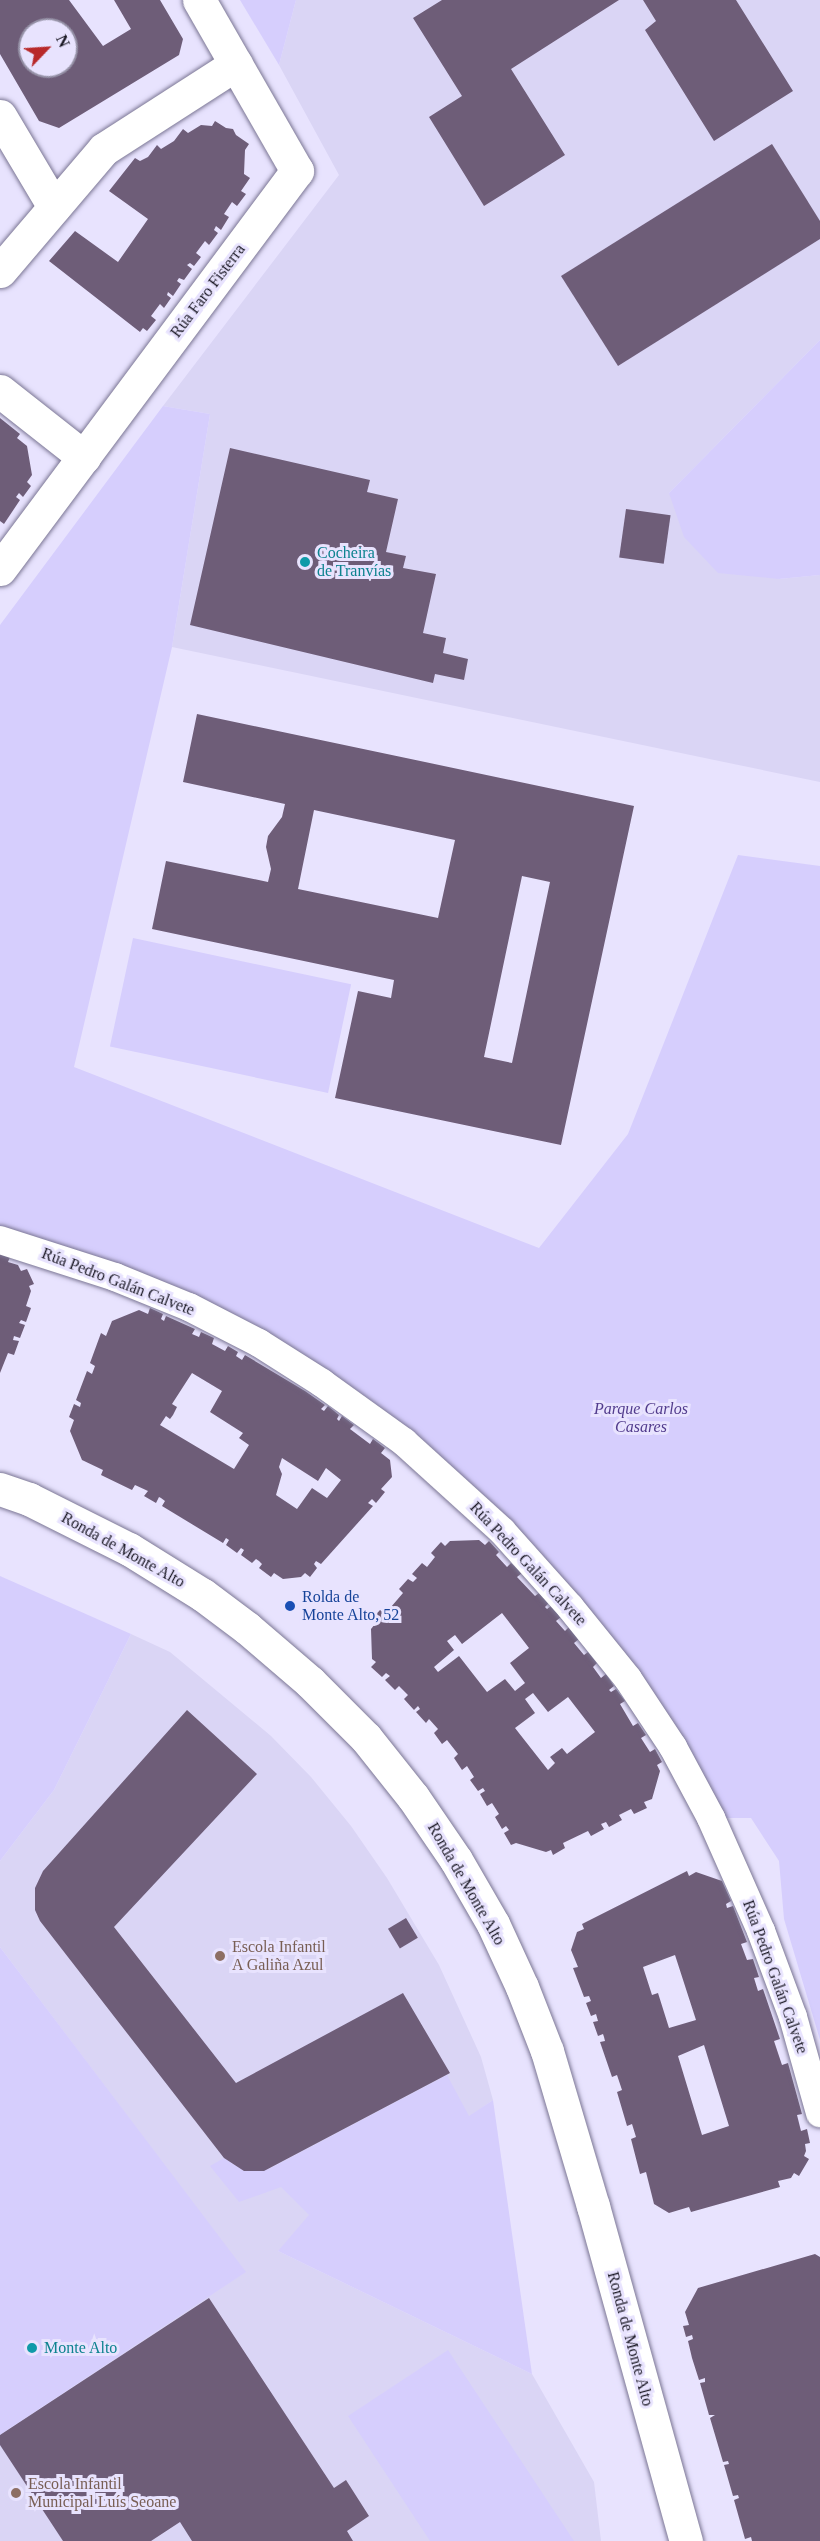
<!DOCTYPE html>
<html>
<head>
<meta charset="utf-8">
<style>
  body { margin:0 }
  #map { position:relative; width:820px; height:2541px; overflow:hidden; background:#e8e3fe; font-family:"Times New Roman",serif }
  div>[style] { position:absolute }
  .built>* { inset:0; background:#dad5f5 }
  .green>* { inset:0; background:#d6cefd; transform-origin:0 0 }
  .building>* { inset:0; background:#6e5d78; transform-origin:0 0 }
  .roads { filter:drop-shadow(0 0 2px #7b7694) drop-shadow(0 0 2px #7b7694) }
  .pedestrian>* { height:28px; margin:-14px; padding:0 14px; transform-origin:14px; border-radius:14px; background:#fff }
  .minor>* { height:33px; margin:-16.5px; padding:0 16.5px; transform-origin:16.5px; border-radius:16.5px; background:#fff }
  .dots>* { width:16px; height:16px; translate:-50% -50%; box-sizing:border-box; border:3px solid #e8e3fe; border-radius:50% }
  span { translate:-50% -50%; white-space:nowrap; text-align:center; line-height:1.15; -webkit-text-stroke:6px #e8e3fe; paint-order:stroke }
  .street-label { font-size:16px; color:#1a1824 }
  .culture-label { font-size:16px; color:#0d838f }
  .left { translate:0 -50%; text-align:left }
  .park-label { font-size:16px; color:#523c8d; font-style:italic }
  .transit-label { font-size:16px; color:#164399 }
  .education-label { font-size:16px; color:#785e54 }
  .north { position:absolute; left:18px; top:18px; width:60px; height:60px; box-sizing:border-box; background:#e8e3fe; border:2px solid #9692a7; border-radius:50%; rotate:65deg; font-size:16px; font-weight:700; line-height:24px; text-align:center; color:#1a1824 }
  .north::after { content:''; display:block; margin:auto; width:21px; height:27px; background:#b8292a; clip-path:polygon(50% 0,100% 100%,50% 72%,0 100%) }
</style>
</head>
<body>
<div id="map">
  <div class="built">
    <div style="clip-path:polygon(296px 0,820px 0,820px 340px,669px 493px,779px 579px,820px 575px,820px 782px,172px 647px,210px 414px,163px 406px,339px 175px,279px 65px)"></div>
    <div style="clip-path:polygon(131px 1634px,170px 1652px,271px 1736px,311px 1777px,351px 1826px,387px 1878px,439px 1965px,481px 2057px,493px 2100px,278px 2251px,532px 2374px,594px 2482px,601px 2541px,0 2541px,0 2435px,245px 2272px,0 1947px,0 1861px,54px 1790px)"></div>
  </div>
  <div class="green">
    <div style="clip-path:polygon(240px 0,296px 0,279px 65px)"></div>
    <div style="clip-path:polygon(820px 340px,820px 575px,779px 579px,718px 573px,684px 537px,669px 493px)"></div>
    <div style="clip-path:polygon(163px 406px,210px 414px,172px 647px,74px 1067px,539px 1248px,628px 1134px,738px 855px,820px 866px,820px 2040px,784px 1919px,779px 1861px,751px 1818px,711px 1818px,673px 1747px,502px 1531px,259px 1343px,0 1240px,0 625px)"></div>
    <div style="left:133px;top:938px;width:223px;height:111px;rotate:12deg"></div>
    <div style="clip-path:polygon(0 1576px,131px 1634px,54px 1790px,0 1861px)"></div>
    <div style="clip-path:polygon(0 1947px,246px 2272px,0 2435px)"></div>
    <div style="clip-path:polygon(447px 2075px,469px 2116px,493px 2100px,532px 2374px,278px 2251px,309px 2215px,281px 2187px,239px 2202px,210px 2166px,224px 2158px,244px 2171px,269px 2169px)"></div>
    <div style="clip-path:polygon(448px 2350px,574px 2541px,430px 2541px,348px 2416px)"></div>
  </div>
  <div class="building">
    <div style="clip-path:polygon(evenodd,0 0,69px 0,103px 46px,131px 29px,114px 0,160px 0,183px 39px,179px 55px,59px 128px,39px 121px,0 54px,0 0,30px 30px,66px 30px,66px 66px,30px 66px,30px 30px)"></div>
    <div style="clip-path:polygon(442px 0,619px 0,511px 69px,565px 155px,484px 206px,429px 117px,462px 96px,413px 18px)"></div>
    <div style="clip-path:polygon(643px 0,736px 0,793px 91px,714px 141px,645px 30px,656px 21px)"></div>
    <div style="clip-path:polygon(215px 121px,226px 128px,233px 129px,236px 135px,249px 144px,245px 150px,244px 174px,250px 178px,241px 191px,246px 194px,237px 206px,232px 202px,224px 214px,229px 217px,221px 230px,216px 226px,214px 230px,218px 233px,209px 245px,205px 241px,196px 253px,201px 257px,194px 266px,190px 263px,187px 265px,192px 269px,184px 280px,179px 278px,177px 281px,181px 284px,173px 296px,168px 292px,167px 295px,171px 298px,164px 308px,160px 304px,151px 316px,156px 320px,147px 331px,143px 328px,140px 332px,49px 261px,75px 231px,118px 262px,148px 219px,109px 191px,135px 158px,140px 161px,148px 157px,157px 145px,161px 149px,174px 141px,183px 129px,188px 133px,201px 125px,212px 126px)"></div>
    <div style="clip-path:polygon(772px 144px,820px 221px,820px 239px,618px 366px,561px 276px)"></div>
    <div style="clip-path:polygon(0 418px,20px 434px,17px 438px,27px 446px,32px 475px,27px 482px,31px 486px,23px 497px,19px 493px,16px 497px,20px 500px,4px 524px,0 521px)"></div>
    <div style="clip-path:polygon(230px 448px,370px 480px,367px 492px,398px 499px,386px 552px,406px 556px,403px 568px,436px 574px,423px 633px,446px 638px,443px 653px,468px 659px,464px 680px,435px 674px,433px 683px,190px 625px)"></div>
    <div style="left:626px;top:509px;width:45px;height:49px;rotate:8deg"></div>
    <div style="clip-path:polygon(evenodd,197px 714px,634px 806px,561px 1145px,335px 1098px,358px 991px,391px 998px,394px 980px,152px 929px,166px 861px,268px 882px,271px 869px,266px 847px,268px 836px,282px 817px,285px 804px,183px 782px,197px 714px,314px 810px,455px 840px,438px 918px,298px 889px,314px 810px,197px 714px,522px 876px,550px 882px,512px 1063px,484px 1057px,522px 876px)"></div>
    <div style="clip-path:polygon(0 1254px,10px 1257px,8px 1262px,18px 1265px,21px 1271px,27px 1269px,34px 1284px,29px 1286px,31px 1291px,26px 1306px,31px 1308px,26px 1322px,21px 1320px,19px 1323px,25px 1325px,20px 1338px,14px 1336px,13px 1340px,19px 1341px,14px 1355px,8px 1353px,0 1373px)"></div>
    <div style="clip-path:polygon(evenodd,150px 1308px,163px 1314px,161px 1319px,164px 1321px,166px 1316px,195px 1329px,192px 1334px,199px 1337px,201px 1332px,214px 1338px,212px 1344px,225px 1351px,228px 1346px,238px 1352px,236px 1356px,242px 1360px,245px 1355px,305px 1391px,325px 1405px,321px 1409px,324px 1411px,328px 1406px,339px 1415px,337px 1419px,339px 1421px,342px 1416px,354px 1425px,350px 1429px,370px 1444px,373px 1439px,385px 1448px,381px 1453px,390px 1460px,392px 1477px,381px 1489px,385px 1492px,376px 1503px,372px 1499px,368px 1503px,373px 1506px,321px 1564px,316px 1561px,314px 1564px,317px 1568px,310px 1577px,305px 1573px,301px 1577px,283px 1579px,274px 1573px,271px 1577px,259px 1568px,262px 1564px,259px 1561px,256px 1559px,252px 1563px,241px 1555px,244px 1550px,241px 1548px,237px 1553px,226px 1545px,229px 1540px,226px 1538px,223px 1543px,162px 1506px,165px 1501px,161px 1498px,159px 1497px,156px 1503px,144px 1496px,148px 1491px,135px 1485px,132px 1490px,101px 1475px,103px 1470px,82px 1460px,70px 1431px,74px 1420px,69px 1417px,74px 1404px,80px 1407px,81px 1403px,76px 1400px,87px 1371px,92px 1374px,95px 1366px,90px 1363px,101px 1333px,106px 1336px,112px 1321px,139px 1310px,148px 1314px,150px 1308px,192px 1373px,222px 1391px,210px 1412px,243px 1433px,239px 1438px,249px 1445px,234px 1469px,160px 1425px,166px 1416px,170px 1419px,173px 1415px,177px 1407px,172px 1404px,192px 1373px,150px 1308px,282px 1458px,318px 1481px,326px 1468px,341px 1480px,327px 1498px,312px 1488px,297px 1509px,276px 1495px,282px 1474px,279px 1467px,282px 1458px)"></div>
    <div style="clip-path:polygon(evenodd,479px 1540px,485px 1545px,489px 1541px,499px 1552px,496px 1555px,507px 1567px,511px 1563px,522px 1573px,517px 1577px,535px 1596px,539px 1593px,549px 1603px,545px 1607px,547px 1609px,551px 1606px,561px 1617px,556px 1621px,565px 1631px,569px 1627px,579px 1639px,574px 1643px,584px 1655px,588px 1652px,597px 1663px,593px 1667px,601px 1678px,606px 1674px,614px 1686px,609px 1690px,611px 1692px,616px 1689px,625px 1701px,620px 1704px,633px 1726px,638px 1723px,646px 1735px,641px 1738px,650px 1752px,655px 1749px,662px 1762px,657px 1765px,660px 1771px,652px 1799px,644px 1802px,647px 1808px,634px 1814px,631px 1809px,619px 1815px,622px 1820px,609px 1827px,606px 1822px,601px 1824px,604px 1829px,591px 1836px,588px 1831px,563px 1843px,565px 1848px,553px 1855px,551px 1850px,546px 1852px,516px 1843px,511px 1845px,504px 1833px,509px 1830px,506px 1826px,502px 1829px,495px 1817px,499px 1814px,492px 1803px,487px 1806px,480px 1794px,485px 1791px,483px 1788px,478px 1791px,470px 1780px,474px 1777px,467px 1766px,462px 1770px,454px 1758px,458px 1754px,447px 1740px,442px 1744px,434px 1733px,438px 1729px,429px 1719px,426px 1723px,416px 1712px,420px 1709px,418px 1706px,414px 1710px,404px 1699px,408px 1695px,399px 1686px,395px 1690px,385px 1680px,390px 1676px,386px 1673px,382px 1677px,371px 1667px,376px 1662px,372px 1659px,371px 1629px,375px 1624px,371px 1620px,380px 1610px,385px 1614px,403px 1593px,399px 1589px,408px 1579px,413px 1582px,417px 1578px,412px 1574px,422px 1563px,427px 1567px,435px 1557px,431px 1553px,441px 1542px,445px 1546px,450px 1541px,479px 1540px,502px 1613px,529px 1648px,510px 1663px,525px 1683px,515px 1691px,505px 1679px,487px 1692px,459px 1656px,438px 1672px,434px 1667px,454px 1650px,447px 1641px,455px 1635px,462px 1644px,502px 1613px,479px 1540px,533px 1693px,548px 1712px,568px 1697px,595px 1732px,567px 1754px,562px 1748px,550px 1757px,555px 1763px,548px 1770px,515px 1728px,535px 1713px,525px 1699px,533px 1693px)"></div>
    <div style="clip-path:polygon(187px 1710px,257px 1774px,114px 1927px,236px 2083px,403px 1993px,450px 2073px,264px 2171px,244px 2171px,224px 2158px,40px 1921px,35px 1910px,35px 1888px,43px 1871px)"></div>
    <div style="clip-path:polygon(evenodd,687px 1871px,689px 1876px,696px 1872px,722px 1881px,731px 1901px,726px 1904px,727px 1908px,733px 1906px,747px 1942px,741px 1944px,747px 1960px,753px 1959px,759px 1977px,754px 1978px,758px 1991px,763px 1989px,780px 2039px,774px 2041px,782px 2065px,788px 2063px,802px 2114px,797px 2115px,801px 2131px,807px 2129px,810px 2143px,805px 2144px,806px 2151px,804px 2156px,809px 2159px,799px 2176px,794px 2173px,791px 2178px,778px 2181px,780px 2187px,691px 2212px,689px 2207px,669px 2213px,654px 2204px,646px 2172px,640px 2174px,631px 2139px,636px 2137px,632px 2124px,627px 2126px,617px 2092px,622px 2090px,617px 2075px,612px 2077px,600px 2042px,605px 2041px,604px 2037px,603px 2034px,598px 2036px,593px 2022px,598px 2021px,596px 2014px,591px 2016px,586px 2003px,591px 2001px,589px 1996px,584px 1997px,573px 1968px,578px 1967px,571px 1950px,577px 1932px,584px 1929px,582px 1924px,687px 1871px,675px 1955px,696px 2020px,669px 2028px,658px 1993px,652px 1995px,643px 1967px,675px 1955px,687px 1871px,704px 2045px,729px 2126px,702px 2135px,678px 2056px,704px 2045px)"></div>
    <div style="left:406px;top:1918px;width:23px;height:21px;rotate:59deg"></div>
    <div style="clip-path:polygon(815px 2254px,820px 2257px,820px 2541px,752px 2541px,751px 2537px,745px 2539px,734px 2500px,739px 2498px,738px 2495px,733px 2496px,724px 2465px,729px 2464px,728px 2461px,723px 2462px,710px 2418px,715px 2415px,709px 2415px,700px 2383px,705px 2382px,705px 2378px,699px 2380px,692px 2358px,688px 2341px,693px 2339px,692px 2335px,686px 2337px,683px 2326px,689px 2325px,685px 2312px,698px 2288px)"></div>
    <div style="clip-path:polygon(209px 2298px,334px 2488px,346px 2480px,369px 2516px,347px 2531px,353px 2541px,192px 2541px,180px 2522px,151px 2541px,63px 2541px,0 2445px,0 2435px)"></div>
  </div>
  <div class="roads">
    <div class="pedestrian">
      <div style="left:0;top:1240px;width:121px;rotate:17.8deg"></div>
      <div style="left:115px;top:1277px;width:80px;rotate:22.1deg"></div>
      <div style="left:189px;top:1307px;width:79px;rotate:27.2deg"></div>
      <div style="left:259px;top:1343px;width:75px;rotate:32.4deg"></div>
      <div style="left:322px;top:1383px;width:101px;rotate:35.7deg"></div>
      <div style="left:404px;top:1442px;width:132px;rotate:42.2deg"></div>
      <div style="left:502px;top:1531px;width:102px;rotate:48.2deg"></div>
      <div style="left:570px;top:1607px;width:92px;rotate:51.1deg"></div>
      <div style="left:628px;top:1679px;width:82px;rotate:56.5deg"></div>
      <div style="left:673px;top:1747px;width:81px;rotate:61.8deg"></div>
      <div style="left:711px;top:1818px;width:124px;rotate:66.1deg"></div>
      <div style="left:761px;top:1931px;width:92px;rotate:69.6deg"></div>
      <div style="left:793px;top:2017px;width:100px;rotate:74.3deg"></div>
    </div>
    <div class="minor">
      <div style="left:0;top:116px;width:106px;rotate:59.3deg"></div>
      <div style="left:0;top:271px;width:160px;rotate:-49.6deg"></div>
      <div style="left:104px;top:149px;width:157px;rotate:-32.8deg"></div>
      <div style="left:0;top:391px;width:107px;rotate:38.2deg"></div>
      <div style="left:0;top:569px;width:497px;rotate:-53.3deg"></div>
      <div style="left:297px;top:171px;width:197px;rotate:-119.8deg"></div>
      <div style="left:0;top:1489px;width:31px;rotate:19deg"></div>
      <div style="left:29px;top:1499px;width:112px;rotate:26.6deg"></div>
      <div style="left:129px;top:1549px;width:87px;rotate:31.9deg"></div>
      <div style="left:203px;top:1595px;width:55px;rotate:36.9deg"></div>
      <div style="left:247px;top:1628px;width:83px;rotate:40.6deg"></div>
      <div style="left:310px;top:1682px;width:79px;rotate:45deg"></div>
      <div style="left:366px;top:1738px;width:75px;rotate:51.5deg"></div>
      <div style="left:413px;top:1797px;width:76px;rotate:55.7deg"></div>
      <div style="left:456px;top:1860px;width:74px;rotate:60deg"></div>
      <div style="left:493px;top:1924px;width:69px;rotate:65.3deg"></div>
      <div style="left:522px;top:1987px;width:69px;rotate:68.7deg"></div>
      <div style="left:547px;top:2051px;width:162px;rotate:73.5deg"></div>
      <div style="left:593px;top:2206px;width:348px;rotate:74.5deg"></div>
    </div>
  </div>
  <div class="dots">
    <div style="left:305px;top:562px;background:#0f9aa8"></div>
    <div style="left:290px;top:1606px;background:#1a4fb4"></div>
    <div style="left:220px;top:1956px;background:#8d6e63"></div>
    <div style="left:32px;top:2348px;background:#0f9aa8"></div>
    <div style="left:16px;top:2493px;background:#8d6e63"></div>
  </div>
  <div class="street-label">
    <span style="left:208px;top:291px;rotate:-53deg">Rúa Faro Fisterra</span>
    <span style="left:118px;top:1282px;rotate:21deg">Rúa Pedro Galán Calvete</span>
    <span style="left:123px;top:1550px;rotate:29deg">Ronda de Monte Alto</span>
    <span style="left:528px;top:1564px;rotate:47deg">Rúa Pedro Galán Calvete</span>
    <span style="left:466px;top:1884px;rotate:60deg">Ronda de Monte Alto</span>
    <span style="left:775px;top:1977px;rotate:70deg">Rúa Pedro Galán Calvete</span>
    <span style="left:630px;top:2339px;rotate:75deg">Ronda de Monte Alto</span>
  </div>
  <div class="culture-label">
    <span class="left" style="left:317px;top:562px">Cocheira<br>de Tranvías</span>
    <span class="left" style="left:44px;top:2348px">Monte Alto</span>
  </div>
  <div class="park-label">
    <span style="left:641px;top:1418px">Parque Carlos<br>Casares</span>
  </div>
  <div class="transit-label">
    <span class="left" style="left:302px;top:1606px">Rolda de<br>Monte Alto, 52</span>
  </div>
  <div class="education-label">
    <span class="left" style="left:232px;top:1956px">Escola Infantil<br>A Galiña Azul</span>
    <span class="left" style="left:28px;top:2493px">Escola Infantil<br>Municipal Luís Seoane</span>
  </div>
  <div class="north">N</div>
</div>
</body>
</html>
